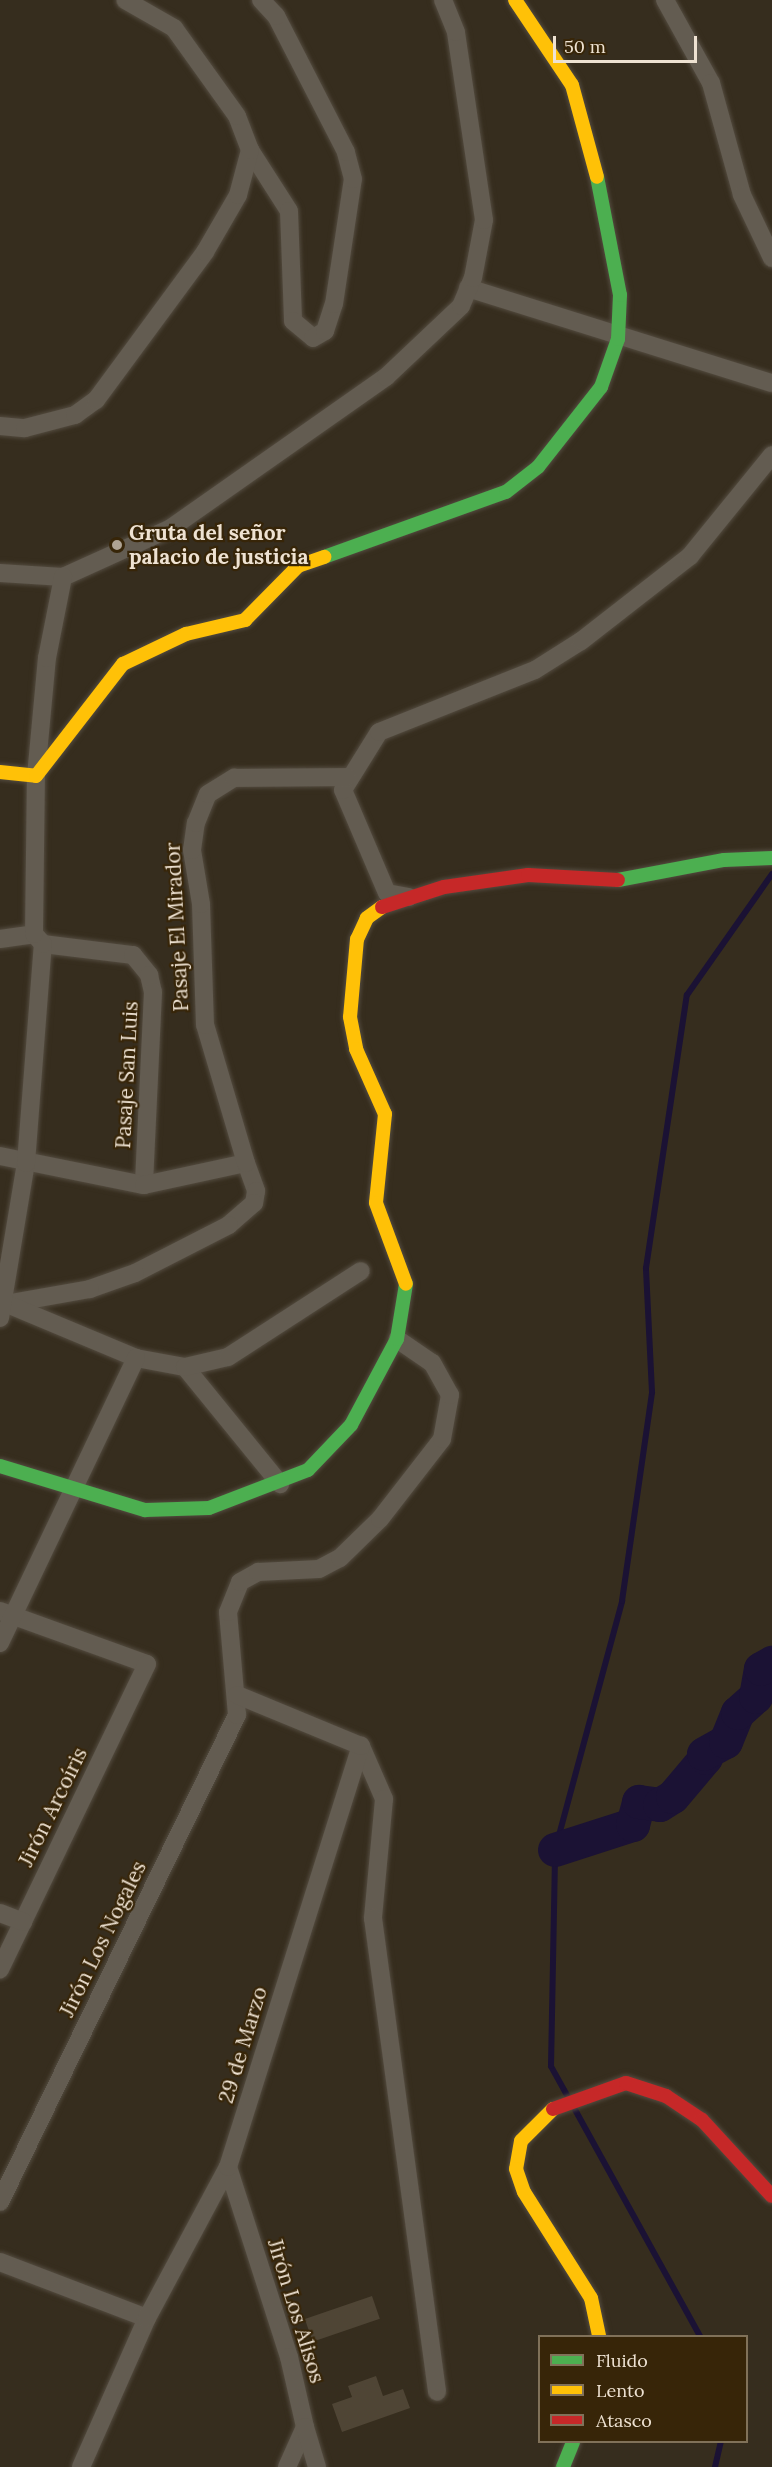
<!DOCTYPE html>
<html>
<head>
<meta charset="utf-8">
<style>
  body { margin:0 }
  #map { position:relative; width:772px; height:2467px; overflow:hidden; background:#362d1e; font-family:Lora,serif }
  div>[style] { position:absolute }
  .stream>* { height:6px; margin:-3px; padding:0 3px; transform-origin:3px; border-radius:3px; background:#1b1234 }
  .river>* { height:34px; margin:-17px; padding:0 17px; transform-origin:17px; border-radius:17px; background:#1b1234 }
  .building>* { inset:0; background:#4f4535; transform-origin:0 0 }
  .roads { filter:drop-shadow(0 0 2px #534b3f) drop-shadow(0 0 2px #534b3f) }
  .street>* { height:18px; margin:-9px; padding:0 9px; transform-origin:9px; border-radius:9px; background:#635c51 }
  .fast>* { height:14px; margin:-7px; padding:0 7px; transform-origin:7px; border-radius:7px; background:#4caf50 }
  .slow>* { height:14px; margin:-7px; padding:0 7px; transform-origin:7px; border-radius:7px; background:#ffc107 }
  .jam>* { height:14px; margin:-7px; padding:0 7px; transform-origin:7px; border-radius:7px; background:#c62828 }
  .dots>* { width:16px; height:16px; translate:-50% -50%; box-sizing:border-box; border:3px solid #372508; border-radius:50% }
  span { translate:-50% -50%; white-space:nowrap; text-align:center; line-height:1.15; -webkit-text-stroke:4.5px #372508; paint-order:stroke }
  .poi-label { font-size:21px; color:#eee2d2; font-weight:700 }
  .left { translate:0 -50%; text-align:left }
  .street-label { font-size:21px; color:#eee2d2 }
  .legend { position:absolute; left:538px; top:2335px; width:210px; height:108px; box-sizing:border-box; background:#372508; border:2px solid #807159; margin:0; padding:8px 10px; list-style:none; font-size:18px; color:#eee2d2 }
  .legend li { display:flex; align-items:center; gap:12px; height:30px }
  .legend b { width:30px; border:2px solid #807159 }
  .scale { position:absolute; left:553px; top:36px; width:144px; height:27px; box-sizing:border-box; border:3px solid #eee2d2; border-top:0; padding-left:8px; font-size:18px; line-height:21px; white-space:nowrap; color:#eee2d2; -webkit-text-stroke:4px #372508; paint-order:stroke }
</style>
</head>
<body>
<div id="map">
  <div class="stream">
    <div style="left:568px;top:2097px;width:35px;rotate:-119deg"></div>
    <div style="left:551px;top:2066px;width:216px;rotate:-88.9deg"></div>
    <div style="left:555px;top:1850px;width:258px;rotate:-74.9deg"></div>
    <div style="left:622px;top:1601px;width:211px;rotate:-81.8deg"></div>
    <div style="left:652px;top:1392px;width:124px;rotate:-92.8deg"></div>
    <div style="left:646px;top:1268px;width:276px;rotate:-81.5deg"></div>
    <div style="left:687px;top:995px;width:148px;rotate:-54.9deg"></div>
    <div style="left:573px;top:2106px;width:263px;rotate:61.1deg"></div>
    <div style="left:715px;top:2467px;width:26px;rotate:-77deg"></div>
  </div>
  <div class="river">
    <div style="left:555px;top:1850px;width:82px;rotate:-17.8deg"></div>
    <div style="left:633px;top:1825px;width:24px;rotate:-75deg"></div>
    <div style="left:639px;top:1802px;width:21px;rotate:8deg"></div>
    <div style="left:660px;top:1805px;width:15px;rotate:-32deg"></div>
    <div style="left:673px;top:1797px;width:51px;rotate:-49.8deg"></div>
    <div style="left:706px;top:1758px;width:4px;rotate:-117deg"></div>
    <div style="left:704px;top:1754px;width:25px;rotate:-29deg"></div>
    <div style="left:726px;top:1742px;width:31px;rotate:-68deg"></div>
    <div style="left:738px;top:1713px;width:24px;rotate:-42deg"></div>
    <div style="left:756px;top:1697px;width:28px;rotate:-80deg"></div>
    <div style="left:761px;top:1669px;width:13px;rotate:-29deg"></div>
  </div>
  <div class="building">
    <div style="left:372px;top:2296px;width:24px;height:71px;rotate:71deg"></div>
    <div style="clip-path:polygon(376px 2376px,383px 2396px,403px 2389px,410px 2408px,342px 2432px,332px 2404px,352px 2397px,348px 2386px)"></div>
  </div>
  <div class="roads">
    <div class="street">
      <div style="left:665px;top:0;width:95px;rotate:61deg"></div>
      <div style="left:711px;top:83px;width:116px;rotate:74.5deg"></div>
      <div style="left:742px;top:195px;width:70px;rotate:64.5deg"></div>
      <div style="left:250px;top:150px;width:72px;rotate:57.4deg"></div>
      <div style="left:289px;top:211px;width:110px;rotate:87.9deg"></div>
      <div style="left:293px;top:321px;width:26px;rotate:40deg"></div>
      <div style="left:313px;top:338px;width:14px;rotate:-30deg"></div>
      <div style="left:325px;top:331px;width:28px;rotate:-72deg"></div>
      <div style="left:334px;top:304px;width:126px;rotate:-81.4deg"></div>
      <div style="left:353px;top:179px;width:28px;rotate:-105deg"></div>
      <div style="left:346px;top:152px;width:153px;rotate:-117.2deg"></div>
      <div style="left:276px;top:16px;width:22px;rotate:-133deg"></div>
      <div style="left:468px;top:288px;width:318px;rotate:17.4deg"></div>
      <div style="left:0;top:426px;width:25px;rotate:5deg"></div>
      <div style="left:25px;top:428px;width:52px;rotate:-14.6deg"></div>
      <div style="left:75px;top:415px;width:26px;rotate:-36deg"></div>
      <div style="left:96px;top:400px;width:184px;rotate:-53.6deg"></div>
      <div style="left:205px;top:252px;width:66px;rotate:-59.9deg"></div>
      <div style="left:238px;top:195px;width:47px;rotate:-75.1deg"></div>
      <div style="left:250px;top:150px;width:36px;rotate:-111deg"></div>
      <div style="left:237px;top:116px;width:108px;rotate:-125.6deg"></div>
      <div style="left:174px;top:28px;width:56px;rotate:-150.3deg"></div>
      <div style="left:0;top:573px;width:63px;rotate:3.6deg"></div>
      <div style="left:63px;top:577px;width:119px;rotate:-24.4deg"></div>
      <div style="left:171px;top:528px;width:263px;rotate:-35.1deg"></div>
      <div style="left:386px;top:377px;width:103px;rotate:-43.4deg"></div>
      <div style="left:461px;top:306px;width:30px;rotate:-67deg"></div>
      <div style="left:473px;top:278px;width:59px;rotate:-79.3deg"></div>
      <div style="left:484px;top:220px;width:190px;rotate:-98.5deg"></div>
      <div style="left:456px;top:32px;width:35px;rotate:-112deg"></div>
      <div style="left:409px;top:897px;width:22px;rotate:-170deg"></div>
      <div style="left:387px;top:893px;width:112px;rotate:-113.1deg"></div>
      <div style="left:343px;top:790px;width:68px;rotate:-58.2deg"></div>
      <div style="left:379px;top:732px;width:168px;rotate:-21.7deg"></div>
      <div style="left:535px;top:670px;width:54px;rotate:-32.2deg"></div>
      <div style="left:581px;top:641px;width:138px;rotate:-37.9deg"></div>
      <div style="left:690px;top:556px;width:130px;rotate:-50.9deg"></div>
      <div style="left:0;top:939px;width:34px;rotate:-8deg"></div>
      <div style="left:43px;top:944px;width:91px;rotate:7deg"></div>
      <div style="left:133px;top:955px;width:26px;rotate:51deg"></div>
      <div style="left:149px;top:975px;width:17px;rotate:77deg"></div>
      <div style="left:153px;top:992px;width:193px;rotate:92.7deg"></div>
      <div style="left:0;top:1156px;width:147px;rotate:11.4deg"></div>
      <div style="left:144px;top:1185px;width:104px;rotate:-12.2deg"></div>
      <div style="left:246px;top:1163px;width:30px;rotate:70deg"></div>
      <div style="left:256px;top:1191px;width:12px;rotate:99deg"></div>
      <div style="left:254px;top:1203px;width:33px;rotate:139deg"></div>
      <div style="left:229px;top:1225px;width:106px;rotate:152.9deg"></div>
      <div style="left:135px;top:1273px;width:48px;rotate:160.4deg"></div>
      <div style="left:90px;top:1289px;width:91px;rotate:169.9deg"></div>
      <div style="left:246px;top:1163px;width:144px;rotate:-106.5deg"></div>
      <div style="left:205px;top:1025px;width:121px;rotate:-91.9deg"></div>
      <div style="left:201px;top:904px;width:55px;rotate:-99.5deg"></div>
      <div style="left:192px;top:850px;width:27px;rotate:-82deg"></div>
      <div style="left:196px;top:823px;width:31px;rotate:-68deg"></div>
      <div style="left:208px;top:794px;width:31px;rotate:-32deg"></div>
      <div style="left:234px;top:778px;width:113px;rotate:-0.5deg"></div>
      <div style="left:7px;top:1304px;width:140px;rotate:22.7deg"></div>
      <div style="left:136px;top:1358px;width:50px;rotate:10.4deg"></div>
      <div style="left:185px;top:1367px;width:151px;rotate:50.9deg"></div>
      <div style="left:0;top:1318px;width:157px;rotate:-80.5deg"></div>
      <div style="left:26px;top:1163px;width:220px;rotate:-85.6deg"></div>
      <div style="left:43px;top:944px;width:13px;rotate:-132deg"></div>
      <div style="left:34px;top:934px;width:158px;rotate:-89.3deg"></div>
      <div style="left:36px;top:776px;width:119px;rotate:-84.7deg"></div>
      <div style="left:47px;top:658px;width:83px;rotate:-78.8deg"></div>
      <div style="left:185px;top:1367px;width:44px;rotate:-13.1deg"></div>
      <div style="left:228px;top:1357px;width:158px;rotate:-32.9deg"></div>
      <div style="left:0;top:1611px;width:156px;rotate:19.8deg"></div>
      <div style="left:147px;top:1664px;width:339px;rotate:115.7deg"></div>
      <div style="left:0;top:1643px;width:316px;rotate:-64.5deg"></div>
      <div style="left:361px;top:1746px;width:58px;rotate:66.5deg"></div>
      <div style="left:384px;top:1799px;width:120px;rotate:95.3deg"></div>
      <div style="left:373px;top:1918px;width:478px;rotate:82.3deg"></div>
      <div style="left:0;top:1913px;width:25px;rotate:21deg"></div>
      <div style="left:228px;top:2167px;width:200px;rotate:72.2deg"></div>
      <div style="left:289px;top:2357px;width:72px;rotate:77.1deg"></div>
      <div style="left:305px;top:2427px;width:44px;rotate:114.2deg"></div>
      <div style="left:0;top:2202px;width:542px;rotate:-64.05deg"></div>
      <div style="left:237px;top:1715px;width:103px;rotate:-95deg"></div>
      <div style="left:228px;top:1612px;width:32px;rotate:-68deg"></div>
      <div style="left:240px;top:1582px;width:21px;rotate:-29deg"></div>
      <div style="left:258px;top:1572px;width:61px;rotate:-2.8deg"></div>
      <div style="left:319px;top:1569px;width:24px;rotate:-28deg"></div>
      <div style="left:340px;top:1558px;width:56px;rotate:-44.3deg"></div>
      <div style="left:380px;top:1519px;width:101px;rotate:-52.2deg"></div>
      <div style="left:442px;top:1439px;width:45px;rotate:-79.7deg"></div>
      <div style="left:450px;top:1395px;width:37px;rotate:-119deg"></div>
      <div style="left:432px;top:1363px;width:42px;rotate:-145.6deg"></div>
      <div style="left:0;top:2262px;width:157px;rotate:20.9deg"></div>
      <div style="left:305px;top:2427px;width:42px;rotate:73.3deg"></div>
      <div style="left:81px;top:2467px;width:163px;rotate:-66.1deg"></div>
      <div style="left:147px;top:2318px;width:171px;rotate:-61.8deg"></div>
      <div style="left:228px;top:2167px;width:442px;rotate:-72.5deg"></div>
      <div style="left:361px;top:1746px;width:134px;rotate:-157.6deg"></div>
    </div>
    <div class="fast">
      <div style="left:324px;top:557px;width:193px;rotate:-19.7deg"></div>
      <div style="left:506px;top:492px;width:41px;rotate:-38deg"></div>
      <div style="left:538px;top:467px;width:102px;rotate:-51.8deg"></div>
      <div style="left:601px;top:387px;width:51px;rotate:-70.5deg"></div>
      <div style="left:618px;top:339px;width:44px;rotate:-87.4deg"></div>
      <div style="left:620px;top:295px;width:120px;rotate:-101deg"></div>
      <div style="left:618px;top:880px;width:108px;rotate:-10.7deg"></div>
      <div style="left:724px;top:860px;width:48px;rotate:-2.4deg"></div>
      <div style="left:0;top:1466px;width:152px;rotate:16.9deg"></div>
      <div style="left:145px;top:1510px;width:64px;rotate:-1.8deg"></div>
      <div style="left:209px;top:1508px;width:106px;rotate:-21deg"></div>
      <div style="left:308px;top:1470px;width:62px;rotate:-46.3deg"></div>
      <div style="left:351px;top:1425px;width:98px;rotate:-61.9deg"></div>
      <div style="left:397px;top:1339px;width:56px;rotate:-80.7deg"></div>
      <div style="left:563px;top:2467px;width:27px;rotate:-68deg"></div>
    </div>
    <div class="slow">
      <div style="left:515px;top:0;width:102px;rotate:56.2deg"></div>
      <div style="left:572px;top:85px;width:95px;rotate:74.8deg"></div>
      <div style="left:0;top:772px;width:36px;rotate:6deg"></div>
      <div style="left:36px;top:776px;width:142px;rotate:-52.2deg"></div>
      <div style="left:123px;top:664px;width:70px;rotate:-25.5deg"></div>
      <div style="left:186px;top:634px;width:61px;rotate:-13.3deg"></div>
      <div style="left:245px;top:620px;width:76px;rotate:-45.5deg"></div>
      <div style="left:298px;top:566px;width:28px;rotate:-19deg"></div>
      <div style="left:382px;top:907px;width:19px;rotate:144deg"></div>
      <div style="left:367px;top:918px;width:23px;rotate:115deg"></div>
      <div style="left:357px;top:939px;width:78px;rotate:95.1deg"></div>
      <div style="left:350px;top:1017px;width:33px;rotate:79deg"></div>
      <div style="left:356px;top:1049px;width:71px;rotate:66deg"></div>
      <div style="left:385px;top:1114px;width:89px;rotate:95.8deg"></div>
      <div style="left:376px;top:1203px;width:86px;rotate:69.7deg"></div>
      <div style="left:553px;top:2109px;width:45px;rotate:135deg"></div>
      <div style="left:521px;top:2141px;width:28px;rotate:100deg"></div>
      <div style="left:516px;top:2169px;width:24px;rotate:71deg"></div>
      <div style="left:524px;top:2192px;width:125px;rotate:57.7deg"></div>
      <div style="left:591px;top:2298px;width:39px;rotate:78deg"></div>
    </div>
    <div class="jam">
      <div style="left:382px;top:907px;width:65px;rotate:-17.9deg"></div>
      <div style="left:444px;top:887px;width:85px;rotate:-8.1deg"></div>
      <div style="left:528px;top:875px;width:90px;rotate:3.2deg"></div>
      <div style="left:553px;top:2109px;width:77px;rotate:-19.6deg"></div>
      <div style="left:626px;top:2083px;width:42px;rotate:18deg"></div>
      <div style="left:666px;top:2096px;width:43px;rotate:33.7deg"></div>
      <div style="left:702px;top:2120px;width:103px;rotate:47.4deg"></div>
    </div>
  </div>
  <div class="dots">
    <div style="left:117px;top:545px;background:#aea393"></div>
  </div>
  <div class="poi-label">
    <span class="left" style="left:129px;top:545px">Gruta del señor<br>palacio de justicia</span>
  </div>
  <div class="street-label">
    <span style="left:177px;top:927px;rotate:-93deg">Pasaje El Mirador</span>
    <span style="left:127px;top:1075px;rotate:-87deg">Pasaje San Luis</span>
    <span style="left:53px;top:1807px;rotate:-64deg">Jirón Arcoíris</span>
    <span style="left:103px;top:1939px;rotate:-64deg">Jirón Los Nogales</span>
    <span style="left:243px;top:2045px;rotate:-73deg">29 de Marzo</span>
    <span style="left:296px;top:2311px;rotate:73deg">Jirón Los Alisos</span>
  </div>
  <ul class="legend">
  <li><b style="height:8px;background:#4caf50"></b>Fluido</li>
  <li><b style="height:8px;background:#ffc107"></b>Lento</li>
  <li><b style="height:8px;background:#c62828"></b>Atasco</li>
  </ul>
  <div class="scale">50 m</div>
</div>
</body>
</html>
